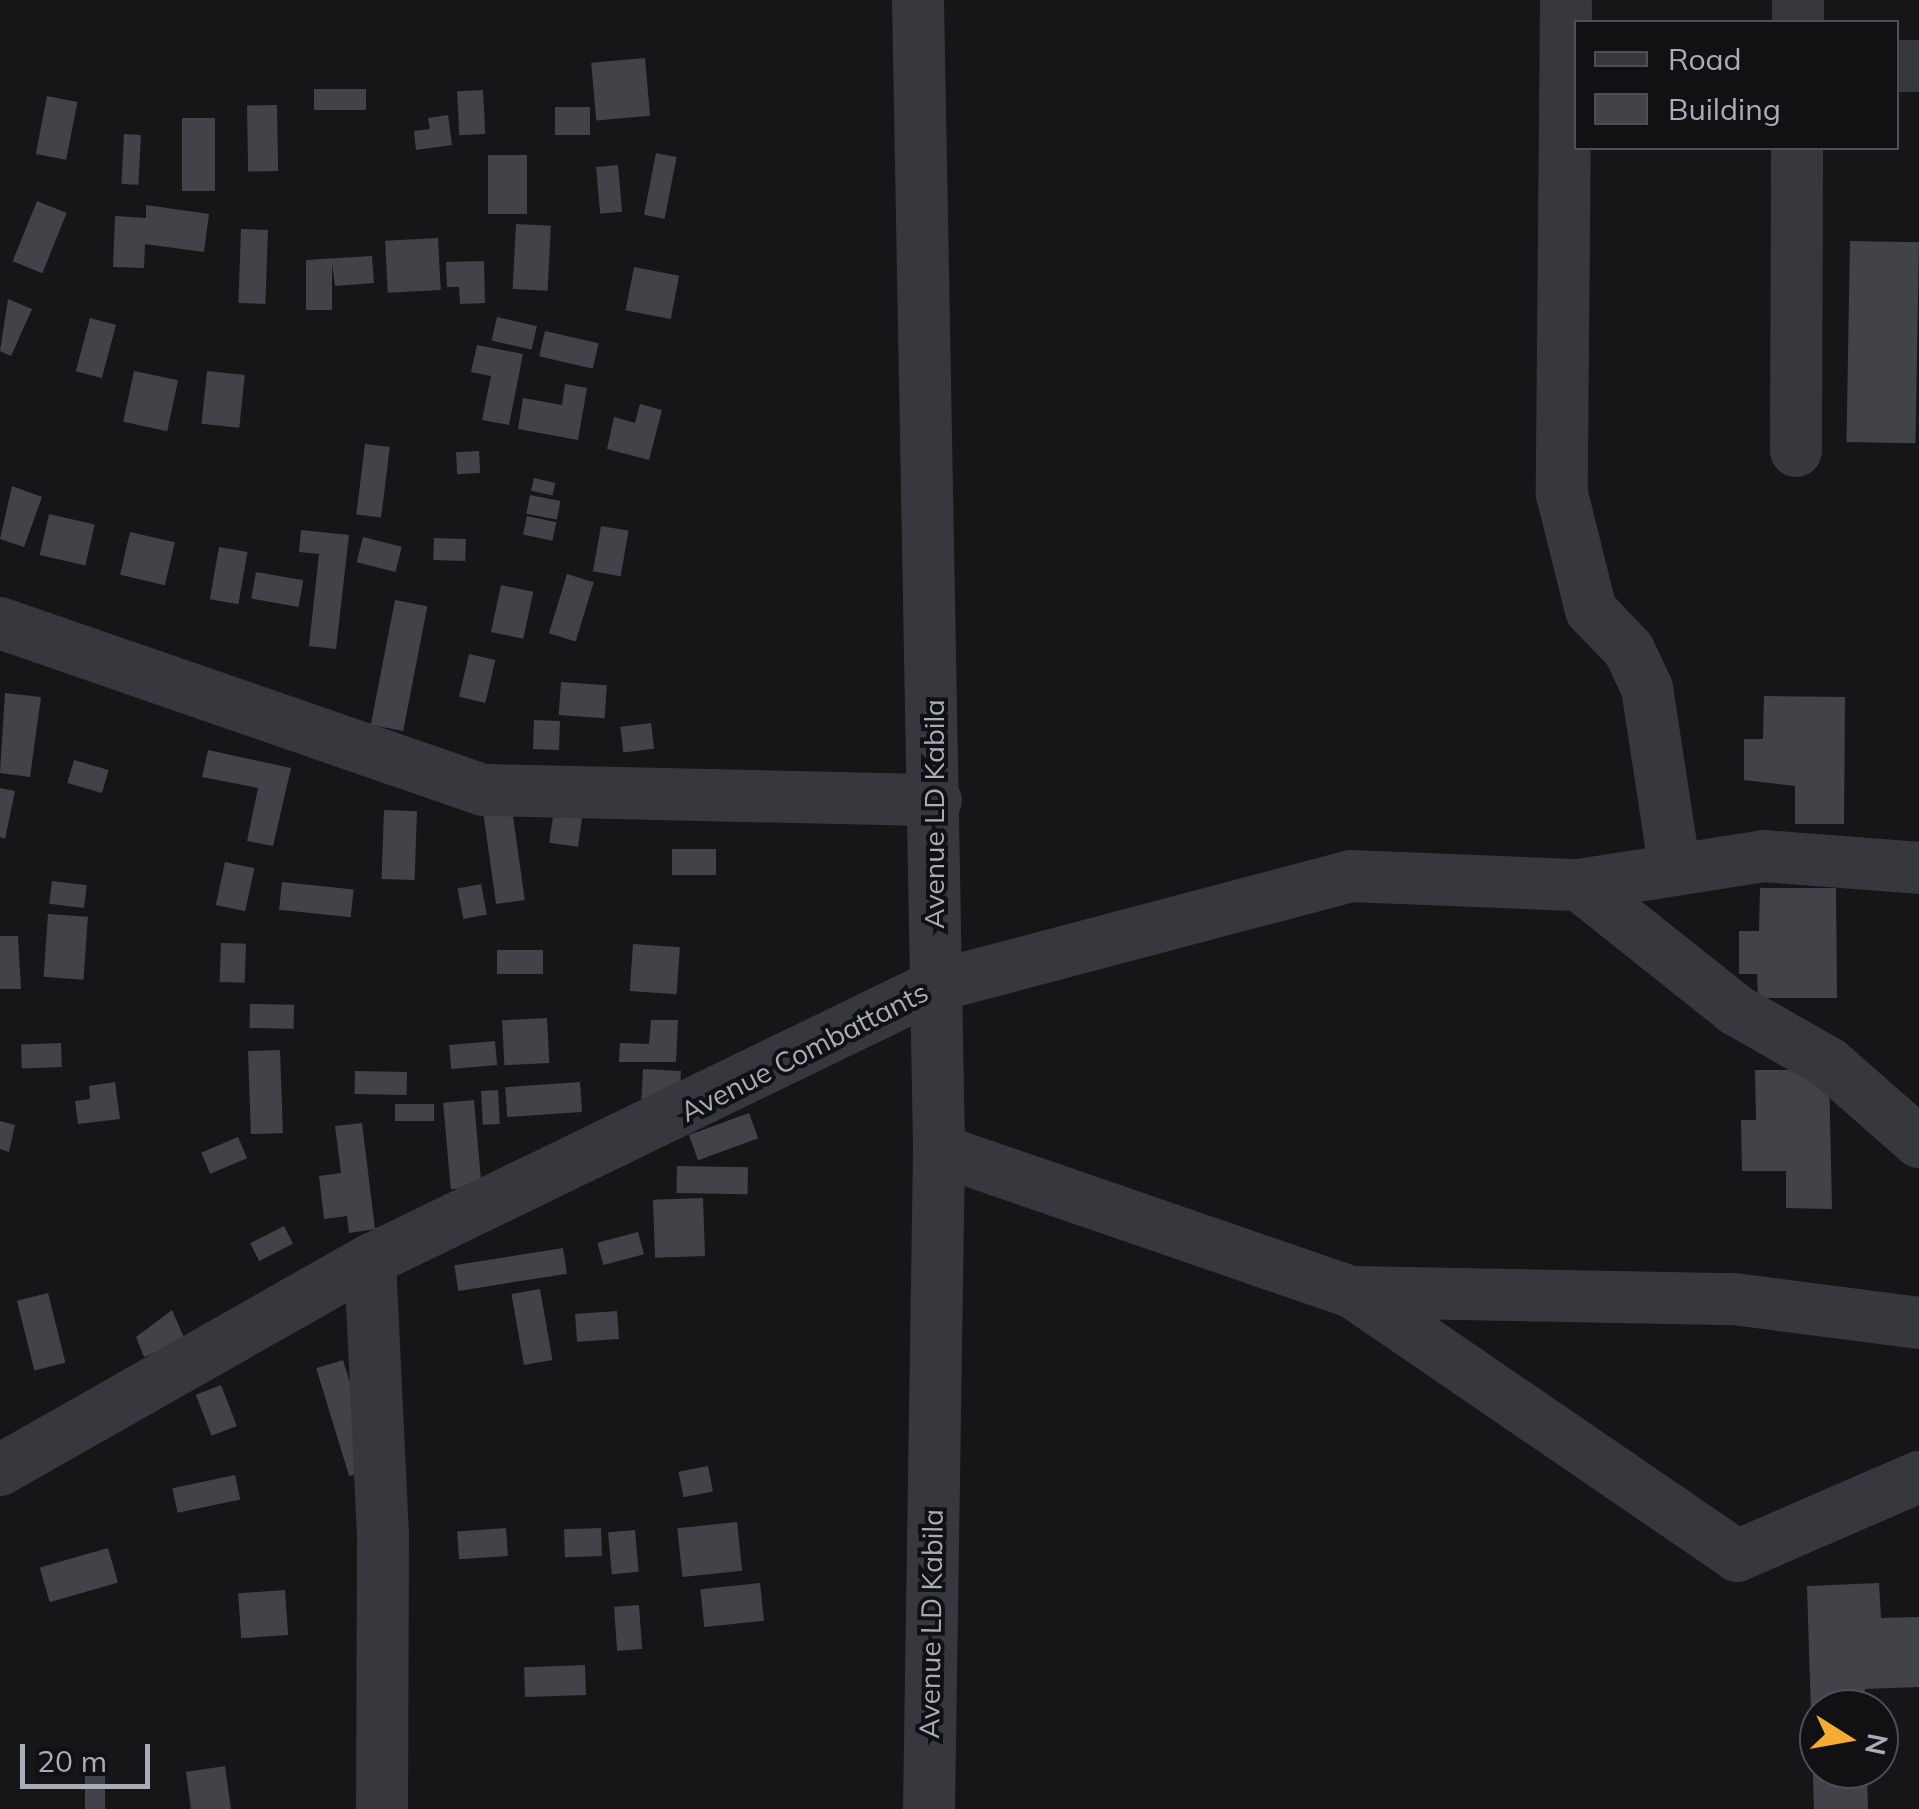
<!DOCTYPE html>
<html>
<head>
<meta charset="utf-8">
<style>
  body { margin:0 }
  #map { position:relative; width:1919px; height:1809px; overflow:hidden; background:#161618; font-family:Mulish,sans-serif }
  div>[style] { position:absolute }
  .building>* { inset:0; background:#424348; transform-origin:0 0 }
  .minor>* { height:52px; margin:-26px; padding:0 26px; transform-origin:26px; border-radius:26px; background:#37383d }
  span { translate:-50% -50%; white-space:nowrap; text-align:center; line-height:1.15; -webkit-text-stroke:8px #111113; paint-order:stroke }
  .street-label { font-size:28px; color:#a8adb8 }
  .legend { position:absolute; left:1574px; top:20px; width:325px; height:130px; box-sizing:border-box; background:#111113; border:2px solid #4d4f55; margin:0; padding:12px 18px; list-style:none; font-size:30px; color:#a8adb8 }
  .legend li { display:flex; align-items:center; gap:20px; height:50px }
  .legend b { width:50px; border:2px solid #4d4f55 }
  .north { position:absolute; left:1799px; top:1689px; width:100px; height:100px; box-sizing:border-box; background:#111113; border:2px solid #4d4f55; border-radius:50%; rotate:101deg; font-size:28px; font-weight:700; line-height:40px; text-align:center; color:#a8adb8 }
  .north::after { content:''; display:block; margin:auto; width:35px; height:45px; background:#f4ad32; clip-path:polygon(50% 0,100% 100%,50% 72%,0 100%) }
  .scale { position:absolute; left:20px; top:1744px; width:130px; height:45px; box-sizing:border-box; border:5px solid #a8adb8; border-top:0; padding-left:12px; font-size:30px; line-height:35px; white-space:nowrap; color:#a8adb8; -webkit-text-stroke:8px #111113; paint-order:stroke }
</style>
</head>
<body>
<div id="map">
  <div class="building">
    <div style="left:645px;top:58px;width:58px;height:54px;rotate:85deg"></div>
    <div style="left:314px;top:89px;width:52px;height:21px"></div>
    <div style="left:483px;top:90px;width:44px;height:26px;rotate:87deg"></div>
    <div style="left:47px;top:96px;width:31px;height:59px;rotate:11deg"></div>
    <div style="left:277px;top:105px;width:66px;height:30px;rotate:89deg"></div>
    <div style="left:590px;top:107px;width:28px;height:35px;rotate:90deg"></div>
    <div style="clip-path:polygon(448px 115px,452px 145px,416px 150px,414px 131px,430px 129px,428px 118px)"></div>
    <div style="left:182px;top:118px;width:33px;height:73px"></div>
    <div style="left:124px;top:134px;width:17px;height:50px;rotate:3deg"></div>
    <div style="left:656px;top:153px;width:21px;height:63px;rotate:11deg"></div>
    <div style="left:488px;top:155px;width:39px;height:59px"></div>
    <div style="left:618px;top:165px;width:47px;height:22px;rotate:85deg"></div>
    <div style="left:37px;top:201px;width:32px;height:65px;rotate:22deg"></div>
    <div style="clip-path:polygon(146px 205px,209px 214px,204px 252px,145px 244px,144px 268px,113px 267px,115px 216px,146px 218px)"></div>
    <div style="left:516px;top:224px;width:35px;height:65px;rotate:3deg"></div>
    <div style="left:241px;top:229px;width:27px;height:74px;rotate:2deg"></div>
    <div style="left:438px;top:238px;width:52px;height:53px;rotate:87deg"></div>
    <div style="left:1850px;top:241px;width:69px;height:201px;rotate:1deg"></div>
    <div style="clip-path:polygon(372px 256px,374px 283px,335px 286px,332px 264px,332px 310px,306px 310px,306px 260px)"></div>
    <div style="clip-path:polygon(484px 261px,485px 303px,460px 304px,459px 287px,447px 287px,446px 262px)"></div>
    <div style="left:634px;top:267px;width:46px;height:44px;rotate:11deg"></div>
    <div style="clip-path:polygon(8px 299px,32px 309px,11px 356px,0 351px)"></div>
    <div style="left:497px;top:317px;width:41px;height:24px;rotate:13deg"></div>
    <div style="left:90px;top:318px;width:27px;height:55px;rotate:15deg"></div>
    <div style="left:545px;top:331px;width:55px;height:26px;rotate:13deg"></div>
    <div style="clip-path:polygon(477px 345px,523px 354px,509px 425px,482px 420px,491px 376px,471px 372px)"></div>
    <div style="left:134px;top:371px;width:45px;height:52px;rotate:12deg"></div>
    <div style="left:207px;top:371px;width:38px;height:53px;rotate:6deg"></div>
    <div style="clip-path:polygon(565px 384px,587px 388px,578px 440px,518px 429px,523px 398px,562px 405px)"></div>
    <div style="clip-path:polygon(640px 404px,662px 410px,649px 460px,607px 449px,614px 417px,635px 423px)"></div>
    <div style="left:365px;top:444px;width:25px;height:71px;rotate:7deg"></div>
    <div style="left:479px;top:451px;width:22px;height:23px;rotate:87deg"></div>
    <div style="left:534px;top:478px;width:22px;height:13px;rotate:13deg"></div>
    <div style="clip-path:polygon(12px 486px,42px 497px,24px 547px,0 539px)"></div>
    <div style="left:530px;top:495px;width:31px;height:19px;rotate:11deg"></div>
    <div style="left:49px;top:514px;width:47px;height:42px;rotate:13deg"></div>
    <div style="left:527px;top:516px;width:30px;height:19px;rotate:12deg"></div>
    <div style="left:601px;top:526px;width:28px;height:46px;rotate:10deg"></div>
    <div style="clip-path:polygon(301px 530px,349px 535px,336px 649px,309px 646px,319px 554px,299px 552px)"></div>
    <div style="left:130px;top:532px;width:46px;height:44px;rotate:13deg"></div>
    <div style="left:363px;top:537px;width:40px;height:26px;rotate:14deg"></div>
    <div style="left:434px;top:538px;width:32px;height:22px;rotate:2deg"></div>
    <div style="left:219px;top:547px;width:29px;height:53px;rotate:10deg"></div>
    <div style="left:256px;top:572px;width:48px;height:27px;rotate:10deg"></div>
    <div style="left:567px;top:574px;width:28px;height:62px;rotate:17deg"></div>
    <div style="left:501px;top:585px;width:33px;height:48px;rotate:12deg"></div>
    <div style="left:395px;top:600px;width:33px;height:127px;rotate:11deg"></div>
    <div style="left:469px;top:654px;width:27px;height:44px;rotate:13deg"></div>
    <div style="left:561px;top:682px;width:46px;height:33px;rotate:4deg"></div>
    <div style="clip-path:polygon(5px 693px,41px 697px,30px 777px,0 773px)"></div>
    <div style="clip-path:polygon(1764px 696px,1845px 697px,1844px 824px,1795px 824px,1795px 786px,1744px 780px,1744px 739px,1763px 739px)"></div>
    <div style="left:534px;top:720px;width:26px;height:29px;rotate:2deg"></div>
    <div style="left:651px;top:723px;width:26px;height:31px;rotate:83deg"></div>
    <div style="clip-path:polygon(208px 750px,291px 768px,273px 846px,247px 841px,258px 788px,202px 777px)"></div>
    <div style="left:74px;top:760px;width:36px;height:24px;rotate:16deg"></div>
    <div style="clip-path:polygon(0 788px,15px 791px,5px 839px,0 837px)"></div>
    <div style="left:511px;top:802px;width:99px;height:29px;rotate:82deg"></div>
    <div style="left:554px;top:809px;width:29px;height:34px;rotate:8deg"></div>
    <div style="left:384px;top:810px;width:33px;height:69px;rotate:2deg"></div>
    <div style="left:672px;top:849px;width:44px;height:26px"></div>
    <div style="left:225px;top:862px;width:30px;height:44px;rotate:12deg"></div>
    <div style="left:52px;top:881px;width:35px;height:23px;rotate:7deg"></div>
    <div style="left:282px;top:882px;width:72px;height:28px;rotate:6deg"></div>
    <div style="left:481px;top:884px;width:31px;height:24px;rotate:79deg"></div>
    <div style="clip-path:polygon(1760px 888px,1836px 888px,1837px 998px,1758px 998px,1757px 974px,1739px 974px,1739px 931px,1759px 931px)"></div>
    <div style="left:48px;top:914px;width:40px;height:63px;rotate:4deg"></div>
    <div style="clip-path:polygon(0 936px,18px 936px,21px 989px,0 989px)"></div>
    <div style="left:221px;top:943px;width:25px;height:39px;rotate:2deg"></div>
    <div style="left:633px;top:944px;width:47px;height:47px;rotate:4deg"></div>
    <div style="left:543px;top:950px;width:24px;height:46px;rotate:90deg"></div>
    <div style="left:250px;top:1004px;width:44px;height:24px;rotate:1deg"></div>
    <div style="left:547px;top:1018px;width:45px;height:45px;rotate:87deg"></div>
    <div style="clip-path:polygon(651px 1020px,678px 1020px,676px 1062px,619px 1062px,620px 1043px,649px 1044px)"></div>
    <div style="left:495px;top:1041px;width:24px;height:46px;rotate:85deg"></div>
    <div style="left:61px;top:1043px;width:24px;height:40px;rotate:88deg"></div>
    <div style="left:280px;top:1050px;width:83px;height:32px;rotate:88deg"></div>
    <div style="left:643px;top:1069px;width:38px;height:33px;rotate:3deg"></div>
    <div style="clip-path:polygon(1755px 1070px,1829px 1070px,1832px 1209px,1786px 1208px,1786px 1171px,1742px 1171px,1741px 1120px,1756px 1120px)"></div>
    <div style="left:355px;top:1071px;width:52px;height:23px;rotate:1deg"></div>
    <div style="clip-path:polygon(115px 1082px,120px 1119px,78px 1124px,75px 1101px,90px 1099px,89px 1086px)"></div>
    <div style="left:580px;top:1082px;width:30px;height:75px;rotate:86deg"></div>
    <div style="left:498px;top:1090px;width:34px;height:17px;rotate:87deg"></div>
    <div style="left:474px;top:1100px;width:87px;height:31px;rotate:85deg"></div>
    <div style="left:395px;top:1104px;width:39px;height:17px"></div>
    <div style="left:749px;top:1113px;width:27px;height:64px;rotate:70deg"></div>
    <div style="clip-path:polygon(0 1121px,15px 1125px,9px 1152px,0 1149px)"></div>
    <div style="clip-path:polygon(362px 1123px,375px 1229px,349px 1233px,347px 1216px,324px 1219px,319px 1176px,341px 1173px,335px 1126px)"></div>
    <div style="left:238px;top:1137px;width:23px;height:40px;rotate:67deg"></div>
    <div style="left:677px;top:1166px;width:71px;height:27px;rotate:1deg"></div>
    <div style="left:703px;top:1198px;width:58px;height:50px;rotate:88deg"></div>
    <div style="left:284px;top:1226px;width:20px;height:38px;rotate:63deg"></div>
    <div style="left:638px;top:1232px;width:23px;height:42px;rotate:75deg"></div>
    <div style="left:563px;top:1248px;width:26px;height:110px;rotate:81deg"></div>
    <div style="left:540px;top:1289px;width:72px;height:29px;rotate:80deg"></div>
    <div style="left:48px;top:1293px;width:72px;height:32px;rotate:76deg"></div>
    <div style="clip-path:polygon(172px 1310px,185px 1340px,144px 1357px,136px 1337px)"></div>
    <div style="left:617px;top:1311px;width:28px;height:42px;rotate:86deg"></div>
    <div style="left:343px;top:1360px;width:113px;height:28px;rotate:73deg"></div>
    <div style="left:221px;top:1385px;width:44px;height:27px;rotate:69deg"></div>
    <div style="left:708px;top:1466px;width:26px;height:30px;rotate:79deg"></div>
    <div style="left:235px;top:1475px;width:25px;height:64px;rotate:78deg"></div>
    <div style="left:737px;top:1522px;width:49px;height:60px;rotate:84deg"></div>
    <div style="left:506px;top:1528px;width:28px;height:49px;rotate:86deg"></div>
    <div style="left:601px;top:1528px;width:28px;height:37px;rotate:88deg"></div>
    <div style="left:635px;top:1530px;width:42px;height:27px;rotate:85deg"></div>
    <div style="left:108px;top:1548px;width:36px;height:71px;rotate:74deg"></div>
    <div style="left:760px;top:1583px;width:38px;height:60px;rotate:84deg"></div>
    <div style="clip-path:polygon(1879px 1583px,1881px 1618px,1919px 1617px,1919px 1687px,1865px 1689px,1865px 1709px,1819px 1709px,1819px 1769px,1867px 1769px,1868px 1809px,1814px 1809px,1807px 1586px)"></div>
    <div style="left:285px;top:1590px;width:45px;height:47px;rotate:86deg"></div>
    <div style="left:639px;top:1605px;width:44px;height:25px;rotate:86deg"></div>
    <div style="left:585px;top:1665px;width:30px;height:61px;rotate:88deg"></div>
    <div style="clip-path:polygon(225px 1766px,231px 1809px,191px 1809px,186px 1772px)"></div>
    <div style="left:85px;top:1769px;width:20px;height:40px"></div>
  </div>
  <div class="minor">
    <div style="left:918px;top:0;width:1150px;rotate:88.95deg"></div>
    <div style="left:939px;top:1150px;width:659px;rotate:90.87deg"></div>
    <div style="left:1566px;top:0;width:494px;rotate:90.5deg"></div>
    <div style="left:1562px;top:494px;width:120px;rotate:76deg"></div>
    <div style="left:1591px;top:610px;width:55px;rotate:46.5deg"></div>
    <div style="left:1629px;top:650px;width:42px;rotate:64.7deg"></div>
    <div style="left:1647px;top:688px;width:184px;rotate:81.3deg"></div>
    <div style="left:1798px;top:0;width:22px;rotate:90deg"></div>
    <div style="left:1896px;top:66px;width:23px"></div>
    <div style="left:1796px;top:451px;width:303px;rotate:-89.8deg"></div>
    <div style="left:0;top:623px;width:511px;rotate:19.07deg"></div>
    <div style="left:483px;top:790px;width:453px;rotate:1.3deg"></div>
    <div style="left:1579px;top:885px;width:201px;rotate:38.5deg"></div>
    <div style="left:1736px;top:1010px;width:107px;rotate:29.7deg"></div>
    <div style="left:1829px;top:1063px;width:120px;rotate:41.3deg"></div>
    <div style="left:939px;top:1150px;width:437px;rotate:19deg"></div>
    <div style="left:1352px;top:1292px;width:467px;rotate:34.4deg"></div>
    <div style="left:1737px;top:1556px;width:198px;rotate:-23.5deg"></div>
    <div style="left:370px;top:1260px;width:274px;rotate:87.3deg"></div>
    <div style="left:383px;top:1534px;width:275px;rotate:90.2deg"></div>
    <div style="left:1353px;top:1292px;width:381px;rotate:1.1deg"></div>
    <div style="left:1734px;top:1299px;width:187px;rotate:7.4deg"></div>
    <div style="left:0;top:1470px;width:425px;rotate:-29.6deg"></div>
    <div style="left:370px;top:1260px;width:628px;rotate:-25.87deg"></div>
    <div style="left:935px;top:986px;width:429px;rotate:-14.8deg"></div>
    <div style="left:1350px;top:876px;width:229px;rotate:2.3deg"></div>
    <div style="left:1579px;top:885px;width:187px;rotate:-8.9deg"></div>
    <div style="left:1764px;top:856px;width:155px;rotate:4.4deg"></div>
  </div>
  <div class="street-label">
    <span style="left:934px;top:814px;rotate:-90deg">Avenue LD Kabila</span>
    <span style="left:804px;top:1052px;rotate:-27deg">Avenue Combattants</span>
    <span style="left:931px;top:1624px;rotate:-89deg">Avenue LD Kabila</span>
  </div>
  <ul class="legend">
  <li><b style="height:12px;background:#37383d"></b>Road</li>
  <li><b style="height:28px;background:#424348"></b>Building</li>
  </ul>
  <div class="north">N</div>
  <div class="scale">20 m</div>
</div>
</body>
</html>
